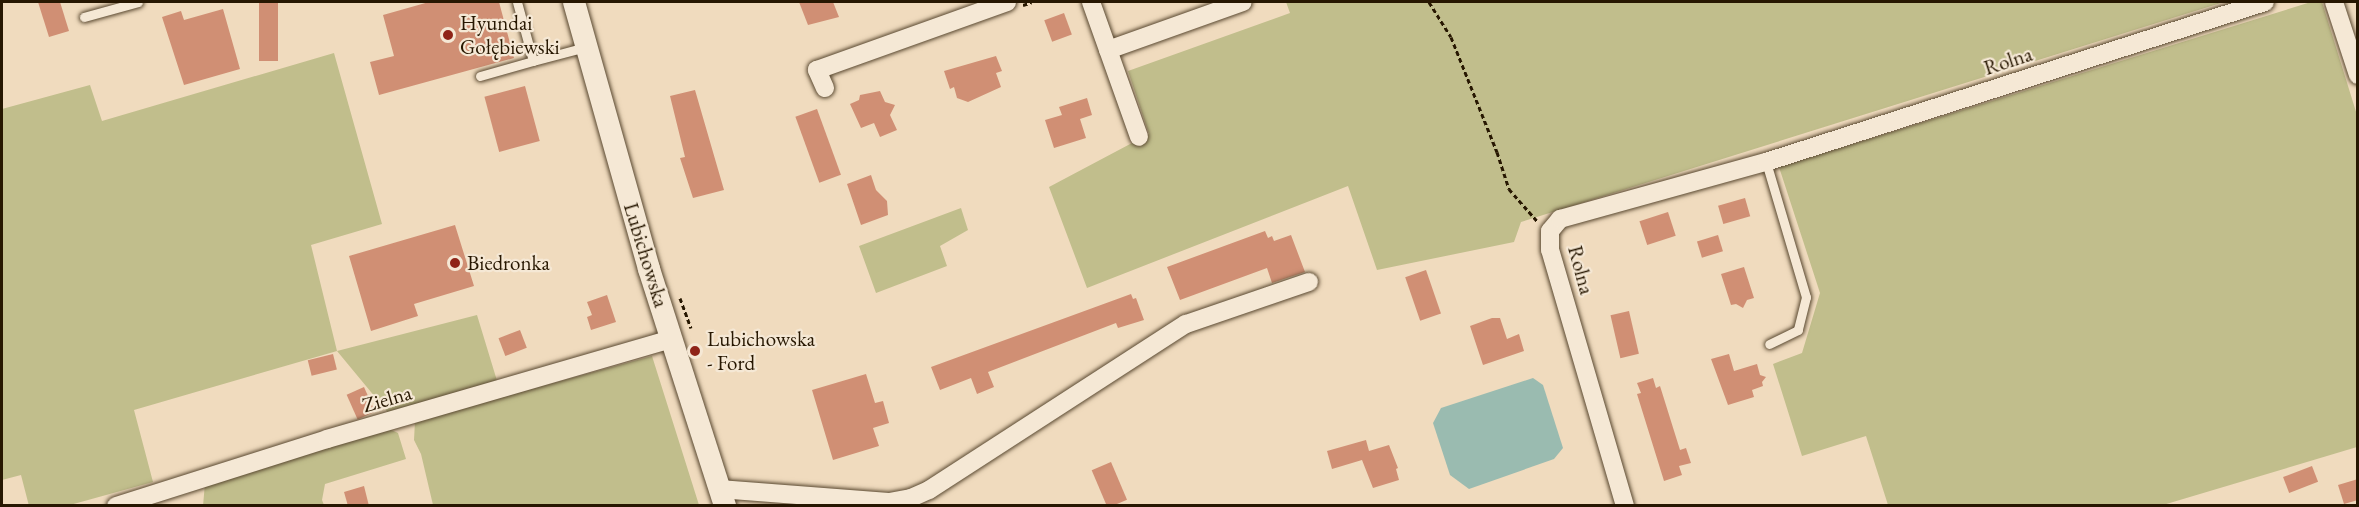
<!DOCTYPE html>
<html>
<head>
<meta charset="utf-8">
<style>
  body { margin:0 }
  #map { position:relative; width:2359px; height:507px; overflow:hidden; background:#f0dbbe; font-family:"EB Garamond",serif }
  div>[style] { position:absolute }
  .green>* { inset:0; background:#c1be8c }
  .water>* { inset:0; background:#9abbb0 }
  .building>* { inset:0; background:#d08f74; transform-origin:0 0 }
  .path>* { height:3px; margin-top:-1.5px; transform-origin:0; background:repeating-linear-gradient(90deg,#271701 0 4.5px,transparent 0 7.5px) }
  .roads { filter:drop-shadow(0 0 2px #594830) drop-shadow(0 0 2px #594830) }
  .service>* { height:9px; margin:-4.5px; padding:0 4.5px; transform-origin:4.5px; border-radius:4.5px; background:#f5e8d5 }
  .minor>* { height:18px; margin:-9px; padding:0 9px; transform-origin:9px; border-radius:9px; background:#f5e8d5 }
  .tertiary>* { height:22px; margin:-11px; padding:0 11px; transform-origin:11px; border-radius:11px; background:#f5e8d5 }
  .dots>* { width:16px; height:16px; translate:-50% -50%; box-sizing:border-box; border:3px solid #f5e8d5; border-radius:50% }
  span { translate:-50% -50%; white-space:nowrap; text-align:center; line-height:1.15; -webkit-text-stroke:4.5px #f5e8d5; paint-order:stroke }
  .poi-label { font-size:21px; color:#271701 }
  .left { translate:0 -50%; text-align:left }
  .street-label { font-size:21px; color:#271701 }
  .frame { position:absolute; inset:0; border:3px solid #271701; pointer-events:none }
</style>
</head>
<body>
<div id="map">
  <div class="green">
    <div style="clip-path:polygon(1286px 2px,2224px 2px,1521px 222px,1514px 242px,1377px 270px,1348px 186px,1087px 288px,1049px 187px,1149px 134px,1128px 71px,1290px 13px)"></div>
    <div style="clip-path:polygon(2311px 2px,2322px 2px,2357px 115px,2357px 447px,2163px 505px,1888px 505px,1866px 436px,1802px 456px,1773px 364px,1802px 353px,1820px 293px,1779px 167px)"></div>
    <div style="clip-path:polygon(334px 53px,382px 224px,311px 245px,337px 351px,477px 315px,498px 384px,390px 415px,337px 351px,134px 410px,153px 482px,70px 505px,29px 506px,21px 475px,2px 480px,2px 109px,90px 85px,102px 121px)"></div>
    <div style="clip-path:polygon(961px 208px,968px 230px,940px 246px,947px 266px,876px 293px,859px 246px)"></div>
    <div style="clip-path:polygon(652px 356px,699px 505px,433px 505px,421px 454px,414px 440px,415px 421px)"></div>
    <div style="clip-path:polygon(387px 428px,398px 433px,406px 459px,325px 484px,322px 500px,324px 505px,203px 506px,205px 483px)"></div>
  </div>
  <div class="water">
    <div style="clip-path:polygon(1533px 378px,1543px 385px,1563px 448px,1554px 459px,1469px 489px,1450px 475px,1433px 423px,1441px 408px)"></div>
  </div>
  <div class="building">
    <div style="clip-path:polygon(38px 2px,60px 2px,69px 31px,49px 37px)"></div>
    <div style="left:259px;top:2px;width:19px;height:59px"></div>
    <div style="clip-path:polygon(429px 2px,499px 2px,514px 58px,379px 95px,370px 62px,394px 56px,383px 15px)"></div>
    <div style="clip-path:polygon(799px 2px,833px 2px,839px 17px,808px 25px)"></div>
    <div style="clip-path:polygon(223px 9px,240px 69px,184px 85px,162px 17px,181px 11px,184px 20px)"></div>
    <div style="left:1064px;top:13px;width:23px;height:21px;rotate:70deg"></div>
    <div style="clip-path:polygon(996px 56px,1002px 71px,996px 73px,1001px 87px,968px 102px,957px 98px,954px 87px,950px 89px,944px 71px)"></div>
    <div style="left:525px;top:86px;width:57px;height:42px;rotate:75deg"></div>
    <div style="clip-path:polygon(695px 90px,724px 190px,693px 198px,680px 158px,685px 157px,670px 96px)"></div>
    <div style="clip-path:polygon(880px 91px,885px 102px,895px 105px,890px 115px,897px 130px,880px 137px,874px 123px,861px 128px,850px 104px,859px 100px,860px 95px)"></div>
    <div style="clip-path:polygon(1087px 98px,1092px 115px,1080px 119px,1086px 138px,1054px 148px,1045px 120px,1062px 115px,1059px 107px)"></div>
    <div style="left:817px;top:109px;width:70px;height:23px;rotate:70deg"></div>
    <div style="clip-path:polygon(871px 175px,876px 190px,887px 201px,888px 215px,861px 225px,847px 184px)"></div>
    <div style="left:1745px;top:198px;width:19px;height:28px;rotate:74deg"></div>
    <div style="left:1668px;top:212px;width:25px;height:30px;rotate:72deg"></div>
    <div style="clip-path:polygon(455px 225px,474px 286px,414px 304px,418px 316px,371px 331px,349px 256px)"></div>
    <div style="clip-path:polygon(1265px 231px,1268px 238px,1272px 236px,1274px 241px,1291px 235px,1305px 272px,1272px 283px,1267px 268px,1180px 300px,1167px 267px)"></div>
    <div style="left:1718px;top:235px;width:17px;height:22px;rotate:73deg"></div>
    <div style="clip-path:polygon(1744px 267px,1754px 298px,1747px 300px,1743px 308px,1736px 304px,1731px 305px,1721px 274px)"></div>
    <div style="left:1426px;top:270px;width:46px;height:22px;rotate:71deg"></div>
    <div style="clip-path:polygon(1131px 294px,1133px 299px,1136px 298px,1144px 320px,1118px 328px,1116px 323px,988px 372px,994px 387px,977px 394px,971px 378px,940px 390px,931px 367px)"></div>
    <div style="clip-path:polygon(607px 295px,616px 322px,591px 330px,587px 317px,592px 315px,587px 302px)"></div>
    <div style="left:1629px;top:311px;width:44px;height:19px;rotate:77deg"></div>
    <div style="clip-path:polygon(1492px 318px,1500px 318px,1507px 339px,1519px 334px,1524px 351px,1483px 365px,1470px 326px)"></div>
    <div style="left:520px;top:330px;width:19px;height:23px;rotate:69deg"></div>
    <div style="left:333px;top:354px;width:16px;height:26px;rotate:76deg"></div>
    <div style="clip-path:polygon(1729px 354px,1734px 371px,1757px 364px,1760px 375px,1766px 377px,1762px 382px,1763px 386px,1752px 390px,1754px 397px,1728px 405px,1711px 359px)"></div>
    <div style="clip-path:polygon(866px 374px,875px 403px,883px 401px,889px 423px,873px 428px,879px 446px,833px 460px,812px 390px)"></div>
    <div style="clip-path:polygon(1653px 378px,1656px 388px,1660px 386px,1680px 450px,1686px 448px,1691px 463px,1679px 466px,1682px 475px,1664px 481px,1637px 394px,1641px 393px,1637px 383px)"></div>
    <div style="left:364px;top:387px;width:27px;height:19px;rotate:66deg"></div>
    <div style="clip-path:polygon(1366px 440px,1369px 451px,1389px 445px,1398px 468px,1396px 469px,1399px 480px,1373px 488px,1362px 460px,1332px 469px,1327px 451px)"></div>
    <div style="left:1111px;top:462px;width:41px;height:21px;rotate:67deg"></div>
    <div style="left:2312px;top:466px;width:17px;height:31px;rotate:69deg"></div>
    <div style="clip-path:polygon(2358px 479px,2358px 500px,2344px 504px,2338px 485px)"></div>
    <div style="clip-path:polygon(364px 486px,369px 506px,348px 506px,344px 492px)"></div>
  </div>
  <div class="path">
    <div style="left:1429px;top:2px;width:41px;rotate:57.8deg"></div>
    <div style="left:1451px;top:37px;width:124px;rotate:68.2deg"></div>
    <div style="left:1497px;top:152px;width:39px;rotate:72deg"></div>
    <div style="left:1509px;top:189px;width:43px;rotate:48.8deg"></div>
    <div style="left:1023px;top:5px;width:9px;rotate:-18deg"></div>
    <div style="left:680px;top:298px;width:32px;rotate:70deg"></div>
  </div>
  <div class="roads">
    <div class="service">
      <div style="left:517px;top:2px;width:61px;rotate:74.8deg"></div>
      <div style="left:533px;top:61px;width:55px;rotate:-14.8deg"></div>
      <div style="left:84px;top:17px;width:56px;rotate:-15.5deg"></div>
      <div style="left:480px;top:76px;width:55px;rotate:-15.8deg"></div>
      <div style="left:1766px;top:162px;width:141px;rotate:73.5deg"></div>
      <div style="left:1806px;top:297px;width:34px;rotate:104deg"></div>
      <div style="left:1798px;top:330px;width:32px;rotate:154deg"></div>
    </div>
    <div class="minor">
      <div style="left:1091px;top:2px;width:143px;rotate:70.4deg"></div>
      <div style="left:2334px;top:2px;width:77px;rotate:71.8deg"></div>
      <div style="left:1108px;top:50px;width:143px;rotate:-19.6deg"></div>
      <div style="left:825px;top:88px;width:20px;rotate:-114deg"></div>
      <div style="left:817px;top:70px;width:202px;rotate:-19.7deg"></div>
      <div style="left:719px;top:489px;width:170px;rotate:4.4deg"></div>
      <div style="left:889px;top:502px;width:22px;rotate:-10deg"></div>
      <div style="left:911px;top:498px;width:20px;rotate:-24deg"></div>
      <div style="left:929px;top:490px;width:306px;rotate:-32.9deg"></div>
      <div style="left:1186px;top:324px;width:130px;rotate:-18.9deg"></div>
      <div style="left:116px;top:506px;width:221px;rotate:-17.6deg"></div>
      <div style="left:327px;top:439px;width:359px;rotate:-16.2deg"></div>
      <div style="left:1625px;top:506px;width:267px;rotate:-106.3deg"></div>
      <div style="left:1550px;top:250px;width:19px;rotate:-90deg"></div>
      <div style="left:1550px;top:231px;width:16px;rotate:-50deg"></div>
      <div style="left:1560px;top:219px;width:214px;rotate:-15.5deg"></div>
      <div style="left:1766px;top:162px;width:524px;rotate:-17.78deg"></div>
    </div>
    <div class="tertiary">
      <div style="left:574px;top:2px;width:277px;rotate:74.3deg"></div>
      <div style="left:649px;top:269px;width:249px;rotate:72.2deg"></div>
    </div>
  </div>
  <div class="dots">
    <div style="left:448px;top:35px;background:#8f2418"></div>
    <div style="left:455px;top:263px;background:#8f2418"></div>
    <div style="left:695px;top:351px;background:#8f2418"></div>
  </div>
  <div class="poi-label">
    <span class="left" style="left:460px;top:35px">Hyundai<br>Gołębiewski</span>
    <span class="left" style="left:467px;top:263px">Biedronka</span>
    <span class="left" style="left:707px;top:351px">Lubichowska<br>- Ford</span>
  </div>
  <div class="street-label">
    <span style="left:2008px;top:61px;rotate:-18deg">Rolna</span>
    <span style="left:646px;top:255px;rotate:73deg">Lubichowska</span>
    <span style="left:1581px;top:270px;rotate:75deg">Rolna</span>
    <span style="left:387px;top:399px;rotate:-16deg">Zielna</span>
  </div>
  <div class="frame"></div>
</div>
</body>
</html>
